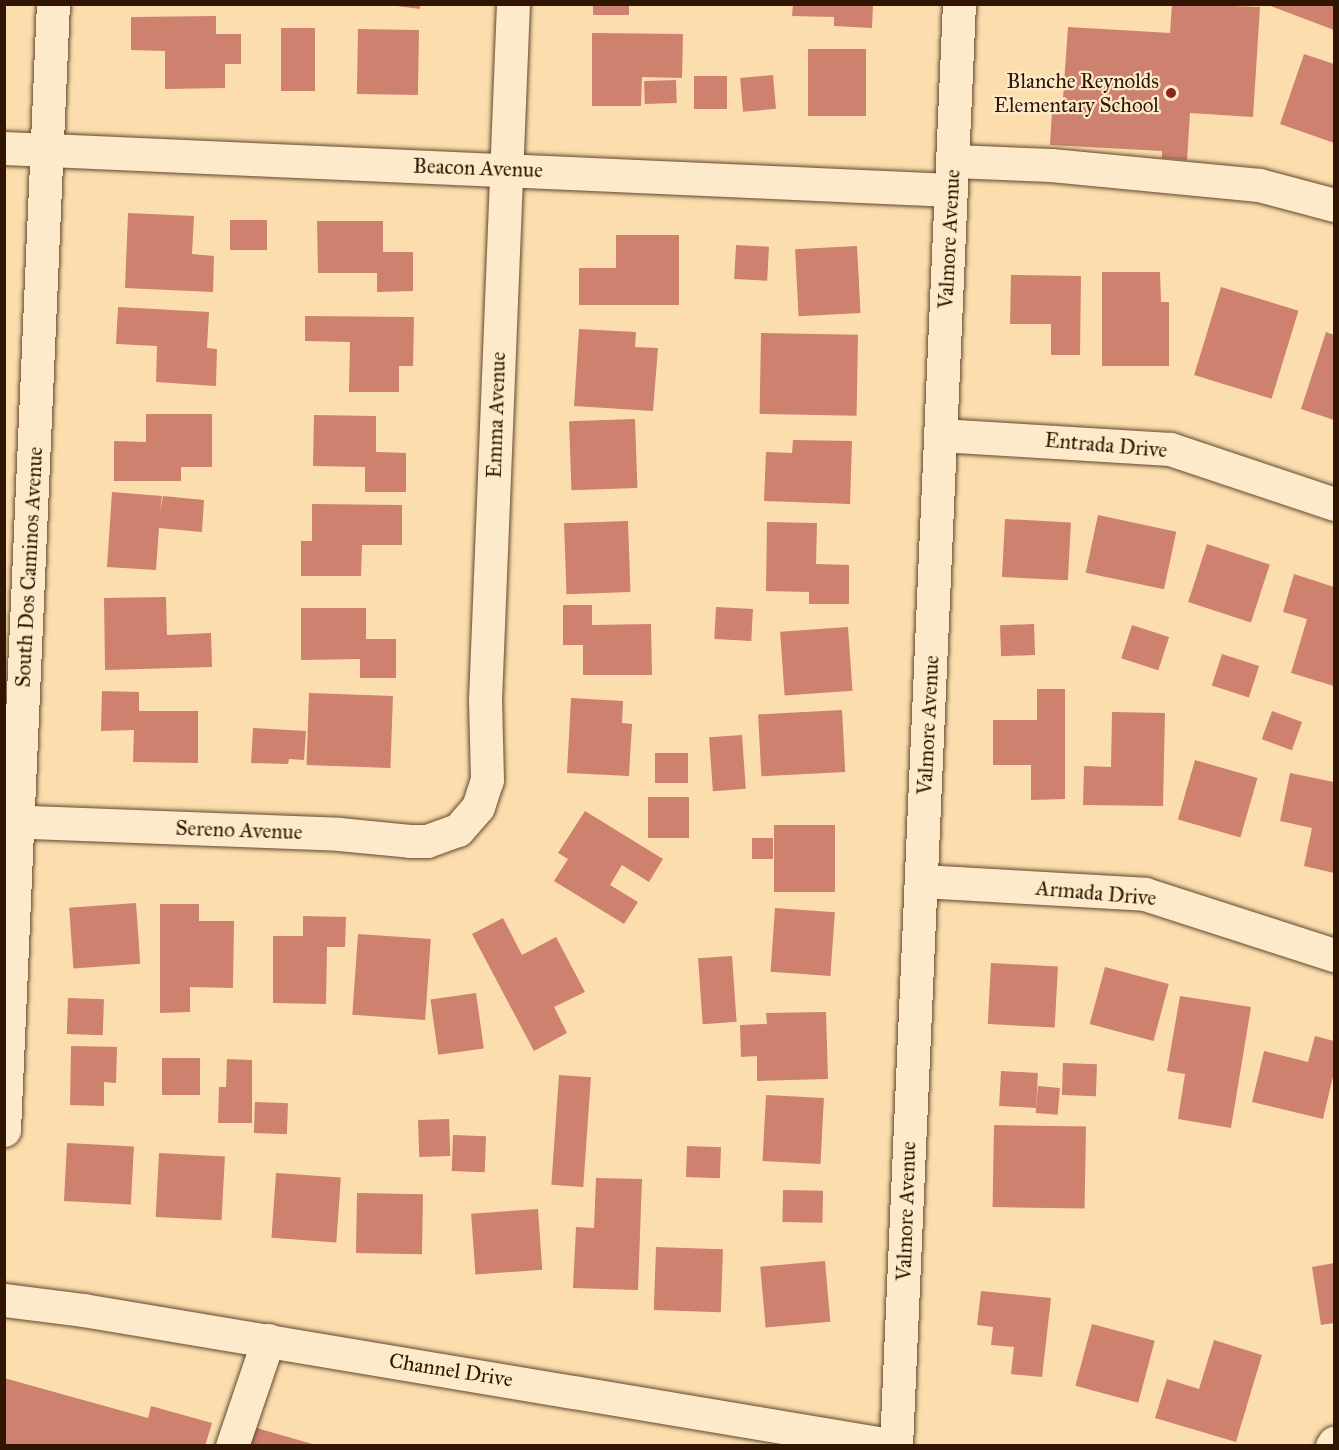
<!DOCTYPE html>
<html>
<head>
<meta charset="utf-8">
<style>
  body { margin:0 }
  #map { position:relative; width:1339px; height:1450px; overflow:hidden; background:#fcdeae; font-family:"IM FELL Great Primer",serif }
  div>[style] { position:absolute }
  .building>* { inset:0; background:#cd816e; transform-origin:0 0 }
  .roads { filter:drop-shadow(0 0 2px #62472d) drop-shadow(0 0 2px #62472d) }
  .minor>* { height:33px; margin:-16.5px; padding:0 16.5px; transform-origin:16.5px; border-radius:16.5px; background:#fdeaca }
  .dots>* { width:16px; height:16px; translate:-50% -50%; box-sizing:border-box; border:3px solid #fdeaca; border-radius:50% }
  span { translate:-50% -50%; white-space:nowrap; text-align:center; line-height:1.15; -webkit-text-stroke:4.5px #fdeaca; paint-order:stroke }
  .poi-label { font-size:21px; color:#2f1502 }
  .right { translate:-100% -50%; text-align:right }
  .street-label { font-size:21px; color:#2f1502 }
  .frame { position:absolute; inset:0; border:6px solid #2f1502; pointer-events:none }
</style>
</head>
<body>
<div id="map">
  <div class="building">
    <div style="clip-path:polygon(381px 4px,420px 4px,420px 9px)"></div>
    <div style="left:593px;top:4px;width:36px;height:11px"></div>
    <div style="clip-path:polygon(793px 4px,873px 4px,872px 28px,834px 26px,834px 17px,792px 16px)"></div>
    <div style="clip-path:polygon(1172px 4px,1260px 7px,1253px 117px,1190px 113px,1187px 160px,1162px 158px,1162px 151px,1050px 145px,1052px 111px,1062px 112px,1068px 27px,1170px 33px)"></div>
    <div style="clip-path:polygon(1268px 4px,1334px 4px,1334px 30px,1268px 5px)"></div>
    <div style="clip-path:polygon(216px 16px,216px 34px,241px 34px,241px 64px,225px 64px,225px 88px,165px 89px,165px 51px,131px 50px,131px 17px)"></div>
    <div style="left:315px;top:28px;width:63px;height:34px;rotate:90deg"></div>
    <div style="left:358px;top:29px;width:61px;height:65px;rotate:1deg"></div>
    <div style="clip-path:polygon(592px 33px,683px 34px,682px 78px,642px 77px,641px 106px,592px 106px)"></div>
    <div style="left:808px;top:49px;width:58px;height:67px"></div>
    <div style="clip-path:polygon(1304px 54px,1334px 64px,1334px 143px,1280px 124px)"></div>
    <div style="left:773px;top:75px;width:34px;height:33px;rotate:85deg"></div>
    <div style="left:694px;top:76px;width:33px;height:33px"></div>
    <div style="left:676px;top:80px;width:23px;height:32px;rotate:88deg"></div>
    <div style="clip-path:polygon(128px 213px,194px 216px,192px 254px,214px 256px,213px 292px,125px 288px)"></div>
    <div style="left:230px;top:220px;width:37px;height:30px"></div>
    <div style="clip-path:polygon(317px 221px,383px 221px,383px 252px,413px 252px,413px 291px,377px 292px,377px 273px,318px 273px)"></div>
    <div style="clip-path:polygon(616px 235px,679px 235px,679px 305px,579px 305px,579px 268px,616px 268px)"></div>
    <div style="left:736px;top:245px;width:33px;height:34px;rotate:3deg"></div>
    <div style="left:857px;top:246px;width:67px;height:62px;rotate:87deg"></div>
    <div style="clip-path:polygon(1102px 272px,1160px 272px,1161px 302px,1169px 302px,1169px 366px,1102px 366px)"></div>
    <div style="clip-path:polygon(1011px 275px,1081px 276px,1080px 355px,1051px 355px,1051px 324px,1010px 324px)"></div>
    <div style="left:1221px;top:287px;width:81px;height:92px;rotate:17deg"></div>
    <div style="clip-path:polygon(118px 307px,209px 312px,207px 348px,217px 349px,216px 386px,156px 382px,157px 346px,116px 344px)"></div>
    <div style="clip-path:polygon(305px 316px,414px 317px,413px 366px,399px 366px,399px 392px,349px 392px,350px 342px,305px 341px)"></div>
    <div style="clip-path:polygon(579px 329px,636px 332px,635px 347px,658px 348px,653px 411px,574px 406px)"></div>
    <div style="clip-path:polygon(1326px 332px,1334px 335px,1334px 420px,1301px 409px)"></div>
    <div style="left:761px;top:333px;width:97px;height:81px;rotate:1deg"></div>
    <div style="clip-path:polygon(146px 414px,212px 414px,212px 467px,181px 467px,181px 481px,114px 481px,114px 441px,146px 442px)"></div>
    <div style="clip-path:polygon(314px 415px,376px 416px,376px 452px,406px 453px,406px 492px,365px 492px,365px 467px,313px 466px)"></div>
    <div style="left:635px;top:419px;width:69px;height:66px;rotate:88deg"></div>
    <div style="clip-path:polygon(793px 440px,852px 441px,850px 504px,764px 501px,766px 452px,792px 453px)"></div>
    <div style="clip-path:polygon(112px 492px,162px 496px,160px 512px,163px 496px,204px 500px,202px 532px,159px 528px,156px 570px,107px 567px)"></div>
    <div style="clip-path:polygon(312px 504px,402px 505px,402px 545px,362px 545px,361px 576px,301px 576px,301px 541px,312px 541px)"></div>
    <div style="left:1098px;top:515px;width:80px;height:59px;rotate:12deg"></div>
    <div style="left:1005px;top:519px;width:66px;height:58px;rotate:3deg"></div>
    <div style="left:628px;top:521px;width:71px;height:64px;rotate:88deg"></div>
    <div style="clip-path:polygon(767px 522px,817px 523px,816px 564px,849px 565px,849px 604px,809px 604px,809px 592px,766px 591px)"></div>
    <div style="left:1207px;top:544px;width:66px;height:61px;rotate:18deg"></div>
    <div style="clip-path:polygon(1294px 574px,1334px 587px,1334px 686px,1291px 673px,1307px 619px,1283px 612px)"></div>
    <div style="clip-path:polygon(166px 597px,167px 635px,211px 633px,212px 667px,105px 670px,104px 598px)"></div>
    <div style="clip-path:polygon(563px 605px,592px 605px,592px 625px,651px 624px,652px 675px,583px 675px,583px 645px,563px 645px)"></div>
    <div style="left:716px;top:607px;width:37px;height:32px;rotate:3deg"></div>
    <div style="clip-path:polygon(301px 608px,366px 608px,366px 639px,396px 639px,396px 678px,360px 678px,360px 659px,301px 660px)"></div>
    <div style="left:1034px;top:624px;width:31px;height:34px;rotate:88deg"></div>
    <div style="left:1132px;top:625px;width:39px;height:35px;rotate:18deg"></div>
    <div style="left:848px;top:627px;width:64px;height:68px;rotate:86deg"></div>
    <div style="left:1222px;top:654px;width:39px;height:33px;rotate:18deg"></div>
    <div style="clip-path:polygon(1037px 689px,1065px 689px,1065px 799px,1031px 800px,1031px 765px,993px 765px,993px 720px,1037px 720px)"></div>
    <div style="clip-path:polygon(102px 691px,139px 692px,139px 711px,198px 711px,198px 763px,133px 762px,134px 730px,101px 731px)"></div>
    <div style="left:309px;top:693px;width:84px;height:72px;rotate:2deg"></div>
    <div style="clip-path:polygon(571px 698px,623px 701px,622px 723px,632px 724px,629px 776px,567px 773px)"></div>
    <div style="left:842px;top:710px;width:62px;height:84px;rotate:87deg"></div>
    <div style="left:1272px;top:711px;width:32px;height:30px;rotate:20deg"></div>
    <div style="clip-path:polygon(1112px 712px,1165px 713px,1163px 806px,1083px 805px,1084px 766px,1111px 767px)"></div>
    <div style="clip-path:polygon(253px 728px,306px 731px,304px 760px,289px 759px,288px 764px,251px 763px)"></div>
    <div style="left:742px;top:735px;width:54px;height:33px;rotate:86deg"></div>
    <div style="left:655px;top:753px;width:33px;height:30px"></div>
    <div style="left:1195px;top:760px;width:65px;height:62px;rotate:16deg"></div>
    <div style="clip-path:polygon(1290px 773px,1334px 782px,1334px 873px,1304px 866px,1312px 828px,1280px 821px)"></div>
    <div style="left:689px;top:797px;width:41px;height:41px;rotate:90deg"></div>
    <div style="clip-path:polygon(585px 811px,663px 859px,649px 882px,622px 865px,610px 885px,638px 902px,624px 924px,554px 881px,568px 859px,558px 853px)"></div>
    <div style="left:774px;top:825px;width:61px;height:67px"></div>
    <div style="left:752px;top:838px;width:21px;height:21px"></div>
    <div style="left:136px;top:903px;width:61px;height:67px;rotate:86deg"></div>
    <div style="clip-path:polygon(160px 904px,199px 904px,199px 921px,234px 921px,233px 988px,190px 987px,190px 1012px,160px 1013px)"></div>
    <div style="left:775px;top:908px;width:60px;height:64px;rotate:4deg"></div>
    <div style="clip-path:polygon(303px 916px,346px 917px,345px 947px,327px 947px,326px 1004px,273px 1003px,273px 936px,303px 936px)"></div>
    <div style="clip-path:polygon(503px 918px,522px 955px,556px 937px,585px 992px,554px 1007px,567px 1033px,534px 1051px,472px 934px)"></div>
    <div style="left:358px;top:934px;width:73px;height:81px;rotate:4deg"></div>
    <div style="left:732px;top:956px;width:66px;height:34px;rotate:86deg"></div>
    <div style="left:991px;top:963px;width:67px;height:61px;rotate:3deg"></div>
    <div style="left:1105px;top:967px;width:66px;height:59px;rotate:15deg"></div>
    <div style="left:476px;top:993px;width:56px;height:46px;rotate:82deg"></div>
    <div style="clip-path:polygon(1180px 996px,1251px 1007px,1231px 1128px,1178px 1119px,1185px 1074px,1167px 1071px)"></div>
    <div style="left:68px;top:998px;width:36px;height:36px;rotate:2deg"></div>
    <div style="clip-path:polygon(826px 1012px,828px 1079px,757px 1081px,757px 1056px,741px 1057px,740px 1025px,767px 1024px,766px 1013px)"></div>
    <div style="clip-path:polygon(1315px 1036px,1334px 1041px,1334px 1072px,1323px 1119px,1252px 1102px,1264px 1051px,1308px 1062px)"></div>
    <div style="clip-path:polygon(71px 1046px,117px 1047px,116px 1083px,104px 1082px,104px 1106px,70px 1105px)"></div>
    <div style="left:162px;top:1058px;width:38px;height:37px"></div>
    <div style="clip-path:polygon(227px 1059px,252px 1060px,252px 1123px,218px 1123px,219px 1087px,226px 1087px)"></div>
    <div style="left:1063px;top:1063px;width:34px;height:32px;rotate:2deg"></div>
    <div style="left:1001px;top:1071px;width:37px;height:35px;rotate:3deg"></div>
    <div style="left:559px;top:1075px;width:32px;height:110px;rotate:4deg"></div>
    <div style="left:1038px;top:1086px;width:22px;height:27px;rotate:5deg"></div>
    <div style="left:766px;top:1095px;width:58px;height:66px;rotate:3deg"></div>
    <div style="left:255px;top:1102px;width:33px;height:31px;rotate:2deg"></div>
    <div style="left:449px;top:1119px;width:37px;height:31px;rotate:88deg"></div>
    <div style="left:994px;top:1125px;width:92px;height:82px;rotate:1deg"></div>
    <div style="left:453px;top:1135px;width:33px;height:36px;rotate:2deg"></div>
    <div style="left:67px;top:1143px;width:67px;height:58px;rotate:3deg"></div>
    <div style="left:687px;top:1146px;width:34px;height:31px;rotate:2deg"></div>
    <div style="left:159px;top:1153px;width:66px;height:64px;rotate:3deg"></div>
    <div style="left:276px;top:1173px;width:65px;height:65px;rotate:4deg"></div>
    <div style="clip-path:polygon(596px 1178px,642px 1179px,638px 1290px,573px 1288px,576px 1227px,594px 1228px)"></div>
    <div style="left:783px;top:1190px;width:40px;height:32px;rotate:1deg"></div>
    <div style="left:357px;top:1193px;width:66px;height:60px;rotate:1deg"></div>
    <div style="left:538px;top:1209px;width:61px;height:67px;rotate:86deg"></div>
    <div style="left:656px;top:1247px;width:67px;height:63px;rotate:2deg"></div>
    <div style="left:825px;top:1261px;width:61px;height:65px;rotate:85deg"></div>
    <div style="clip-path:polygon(1334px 1263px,1334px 1323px,1321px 1325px,1312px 1267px)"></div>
    <div style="clip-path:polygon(981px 1291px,1051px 1298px,1042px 1377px,1011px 1374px,1014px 1347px,991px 1345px,993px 1327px,977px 1325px)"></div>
    <div style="left:1092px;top:1324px;width:65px;height:64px;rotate:15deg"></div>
    <div style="clip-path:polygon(1214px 1340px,1262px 1355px,1236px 1442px,1155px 1418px,1167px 1379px,1199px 1389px)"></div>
    <div style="clip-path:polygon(4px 1378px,148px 1418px,151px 1406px,212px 1423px,205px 1446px,4px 1446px)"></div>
    <div style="clip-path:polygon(253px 1427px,316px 1445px,316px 1446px,248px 1446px)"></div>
  </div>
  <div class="roads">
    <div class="minor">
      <div style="left:4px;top:148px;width:948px;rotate:2.54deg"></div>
      <div style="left:953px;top:161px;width:98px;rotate:2.3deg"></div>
      <div style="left:1051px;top:165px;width:209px;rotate:5.5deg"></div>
      <div style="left:1259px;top:185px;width:78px;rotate:14.9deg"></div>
      <div style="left:940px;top:435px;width:230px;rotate:3.5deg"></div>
      <div style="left:1170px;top:449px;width:173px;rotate:18.5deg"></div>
      <div style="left:4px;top:821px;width:335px;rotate:2.2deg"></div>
      <div style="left:339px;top:834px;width:71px;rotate:5.6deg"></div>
      <div style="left:410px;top:841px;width:17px"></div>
      <div style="left:427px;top:841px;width:33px;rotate:-20deg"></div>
      <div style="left:458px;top:830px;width:30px;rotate:-49deg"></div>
      <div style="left:478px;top:807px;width:28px;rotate:-72deg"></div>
      <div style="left:487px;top:780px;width:80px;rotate:-91.4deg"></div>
      <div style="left:485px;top:700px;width:697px;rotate:-87.7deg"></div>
      <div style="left:921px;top:881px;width:224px;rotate:3.3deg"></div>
      <div style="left:1145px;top:894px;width:199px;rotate:17.9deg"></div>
      <div style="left:4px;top:1130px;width:1127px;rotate:-87.51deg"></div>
      <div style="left:4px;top:1300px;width:80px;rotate:7.2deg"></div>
      <div style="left:83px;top:1310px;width:824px;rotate:9.5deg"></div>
      <div style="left:232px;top:1446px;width:112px;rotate:-71.2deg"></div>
      <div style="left:896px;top:1446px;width:1443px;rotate:-87.5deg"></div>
      <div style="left:1332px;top:1446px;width:4px;rotate:-56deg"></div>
    </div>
  </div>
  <div class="dots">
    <div style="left:1171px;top:93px;background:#8f2418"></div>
  </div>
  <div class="poi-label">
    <span class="right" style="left:1159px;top:93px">Blanche Reynolds<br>Elementary School</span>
  </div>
  <div class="street-label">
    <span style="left:478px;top:168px;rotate:2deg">Beacon Avenue</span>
    <span style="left:949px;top:239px;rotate:-87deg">Valmore Avenue</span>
    <span style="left:496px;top:415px;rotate:-88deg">Emma Avenue</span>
    <span style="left:1106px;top:445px;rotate:5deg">Entrada Drive</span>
    <span style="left:29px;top:567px;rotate:-87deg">South Dos Caminos Avenue</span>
    <span style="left:928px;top:725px;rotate:-87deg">Valmore Avenue</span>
    <span style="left:239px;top:830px;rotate:2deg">Sereno Avenue</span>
    <span style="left:1096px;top:893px;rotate:5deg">Armada Drive</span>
    <span style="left:906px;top:1211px;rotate:-88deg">Valmore Avenue</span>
    <span style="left:451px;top:1370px;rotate:9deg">Channel Drive</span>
  </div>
  <div class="frame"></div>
</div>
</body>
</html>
